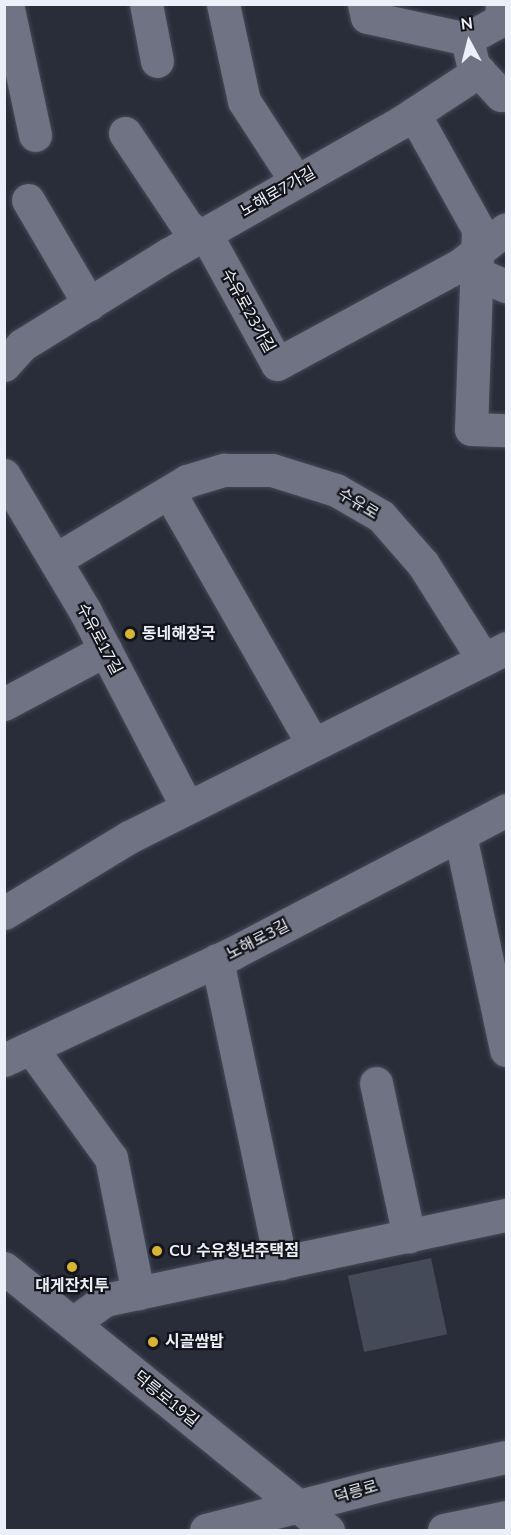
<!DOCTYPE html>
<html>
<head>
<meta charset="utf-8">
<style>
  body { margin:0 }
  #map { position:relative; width:511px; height:1535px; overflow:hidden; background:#292d3a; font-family:"Nunito Sans","Noto Sans KR",sans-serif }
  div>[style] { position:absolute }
  .building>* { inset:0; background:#454a58; transform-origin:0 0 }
  .roads { filter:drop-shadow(0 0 2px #464955) drop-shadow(0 0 2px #464955) }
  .street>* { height:33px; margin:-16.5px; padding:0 16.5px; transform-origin:16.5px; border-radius:16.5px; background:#6f7383 }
  .secondary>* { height:33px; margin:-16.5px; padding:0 16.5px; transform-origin:16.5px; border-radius:16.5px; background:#6f7383 }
  .dots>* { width:16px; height:16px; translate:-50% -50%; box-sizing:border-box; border:3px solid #14151b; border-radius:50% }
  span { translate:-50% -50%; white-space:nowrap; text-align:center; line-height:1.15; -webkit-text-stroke:4.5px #14151b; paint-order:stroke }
  .street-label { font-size:16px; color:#eceff8 }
  .poi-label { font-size:16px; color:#eceff8; font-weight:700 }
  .left { translate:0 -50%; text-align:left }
  .frame { position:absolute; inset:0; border:6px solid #eceff8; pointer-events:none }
  .north { position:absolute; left:439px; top:12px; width:60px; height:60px; -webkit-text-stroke:4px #14151b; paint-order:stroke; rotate:353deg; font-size:16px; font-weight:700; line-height:24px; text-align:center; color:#eceff8 }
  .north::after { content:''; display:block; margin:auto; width:21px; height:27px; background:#eceff8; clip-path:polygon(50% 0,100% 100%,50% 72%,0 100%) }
</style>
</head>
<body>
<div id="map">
  <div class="building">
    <div style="left:431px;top:1258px;width:78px;height:85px;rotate:78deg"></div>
  </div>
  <div class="roads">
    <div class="street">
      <div style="left:7px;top:4px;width:134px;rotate:77.9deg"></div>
      <div style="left:146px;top:4px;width:58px;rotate:79.1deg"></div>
      <div style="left:223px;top:4px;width:99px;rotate:77.8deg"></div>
      <div style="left:244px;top:101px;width:95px;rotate:57deg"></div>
      <div style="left:364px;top:4px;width:13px;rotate:77deg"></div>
      <div style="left:367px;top:17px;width:102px;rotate:12.4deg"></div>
      <div style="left:502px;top:4px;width:16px;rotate:94deg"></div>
      <div style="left:501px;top:20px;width:39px;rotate:151deg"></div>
      <div style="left:467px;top:39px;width:27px;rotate:77deg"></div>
      <div style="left:473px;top:65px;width:41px;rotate:47deg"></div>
      <div style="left:501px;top:95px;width:6px;rotate:-39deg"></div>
      <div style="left:414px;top:114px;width:132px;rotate:60.9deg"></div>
      <div style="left:478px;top:229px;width:200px;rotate:92deg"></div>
      <div style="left:471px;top:429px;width:35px;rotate:2deg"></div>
      <div style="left:125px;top:133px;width:112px;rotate:56.3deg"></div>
      <div style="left:187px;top:226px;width:28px;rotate:35deg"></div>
      <div style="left:210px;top:242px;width:139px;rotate:61.2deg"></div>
      <div style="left:277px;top:364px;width:208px;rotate:-28.4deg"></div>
      <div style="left:460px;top:265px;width:58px;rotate:-38deg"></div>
      <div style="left:28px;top:200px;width:121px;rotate:59.6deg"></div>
      <div style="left:475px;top:273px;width:34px;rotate:23deg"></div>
      <div style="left:4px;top:365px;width:27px;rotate:-48deg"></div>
      <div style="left:22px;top:345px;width:173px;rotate:-31.8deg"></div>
      <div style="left:169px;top:254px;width:269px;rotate:-29.6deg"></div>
      <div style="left:403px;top:121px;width:91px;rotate:-33.3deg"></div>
      <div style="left:4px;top:475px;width:158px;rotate:59.2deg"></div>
      <div style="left:85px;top:611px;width:221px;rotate:62.5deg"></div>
      <div style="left:169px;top:492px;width:289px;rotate:60.3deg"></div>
      <div style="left:55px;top:560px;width:154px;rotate:-30.9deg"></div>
      <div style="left:187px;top:481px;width:39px;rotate:-17deg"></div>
      <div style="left:224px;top:470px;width:48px"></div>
      <div style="left:272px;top:470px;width:67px;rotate:17.4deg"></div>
      <div style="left:336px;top:490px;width:52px;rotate:30deg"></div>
      <div style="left:381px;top:516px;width:64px;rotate:48.8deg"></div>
      <div style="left:423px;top:564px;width:112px;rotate:57.7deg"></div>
      <div style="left:4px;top:704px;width:115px;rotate:-28.1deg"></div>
      <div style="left:460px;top:835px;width:220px;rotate:77.9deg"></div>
      <div style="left:4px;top:913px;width:146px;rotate:-31.3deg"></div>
      <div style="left:129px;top:837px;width:422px;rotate:-26.6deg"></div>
      <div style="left:217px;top:960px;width:310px;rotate:78.1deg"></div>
      <div style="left:31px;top:1048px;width:136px;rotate:54deg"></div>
      <div style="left:111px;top:1158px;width:138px;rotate:78.7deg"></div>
      <div style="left:4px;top:1060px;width:253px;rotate:-25deg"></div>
      <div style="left:233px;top:953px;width:308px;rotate:-27.6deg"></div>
      <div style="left:376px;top:1083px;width:157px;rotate:77.9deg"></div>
      <div style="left:4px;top:1268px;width:417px;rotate:39deg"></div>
      <div style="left:73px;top:1323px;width:39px;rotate:-36deg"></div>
      <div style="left:105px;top:1300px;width:410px;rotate:-12deg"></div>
    </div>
    <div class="secondary">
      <div style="left:206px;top:1530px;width:184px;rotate:-14.5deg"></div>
      <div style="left:384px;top:1484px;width:125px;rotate:-12.5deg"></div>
      <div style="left:444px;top:1530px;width:63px;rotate:-11.8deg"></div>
    </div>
  </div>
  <div class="dots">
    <div style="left:130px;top:634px;background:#d8b434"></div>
    <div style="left:157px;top:1251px;background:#d8b434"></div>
    <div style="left:72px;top:1267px;background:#d8b434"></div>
    <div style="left:153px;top:1342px;background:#d8b434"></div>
  </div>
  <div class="street-label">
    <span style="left:278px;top:192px;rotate:-30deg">노해로7가길</span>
    <span style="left:248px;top:311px;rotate:61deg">수유로23가길</span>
    <span style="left:358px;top:504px;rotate:31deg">수유로</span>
    <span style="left:99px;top:639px;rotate:62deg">수유로17길</span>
    <span style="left:258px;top:940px;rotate:-27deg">노해로3길</span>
    <span style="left:166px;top:1399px;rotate:39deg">덕릉로19길</span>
    <span style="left:356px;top:1492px;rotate:-16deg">덕릉로</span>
  </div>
  <div class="poi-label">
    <span class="left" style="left:142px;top:634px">동네해장국</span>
    <span class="left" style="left:169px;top:1251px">CU 수유청년주택점</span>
    <span style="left:72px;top:1286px">대게잔치투</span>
    <span class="left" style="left:165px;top:1342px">시골쌈밥</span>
  </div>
  <div class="frame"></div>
  <div class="north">N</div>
</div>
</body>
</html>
